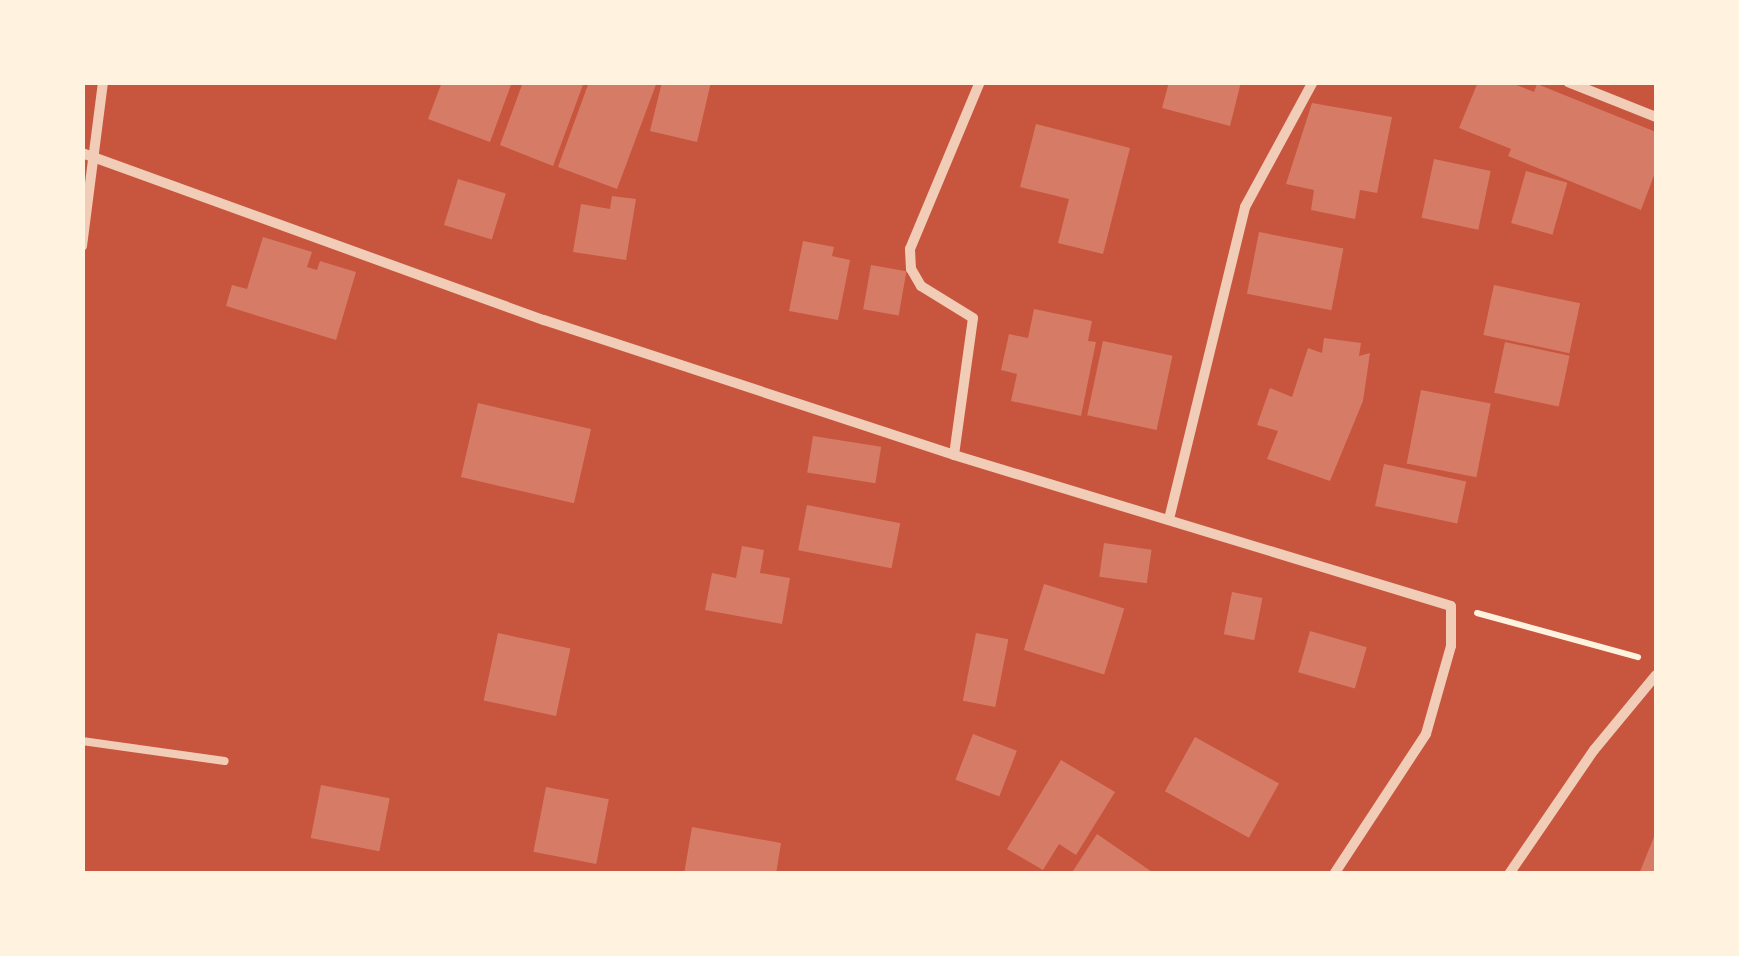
<!DOCTYPE html>
<html>
<head>
<meta charset="utf-8">
<style>
  body { margin:0 }
  #map { position:relative; width:1739px; height:956px; overflow:hidden; background:#c8553d; font-family:"Public Sans",sans-serif }
  div>[style] { position:absolute }
  .building>* { inset:0; background:#d67c66; transform-origin:0 0 }
  .path>* { height:6px; margin:-3px; padding:0 3px; transform-origin:3px; border-radius:3px; background:#fff3e0 }
  .service>* { height:8px; margin:-4px; padding:0 4px; transform-origin:4px; border-radius:4px; background:#f1ccb7 }
  .minor>* { height:10px; margin:-5px; padding:0 5px; transform-origin:5px; border-radius:5px; background:#f1ccb7 }
  span { translate:-50% -50%; white-space:nowrap; text-align:center; line-height:1.15; -webkit-text-stroke:10px #fff3e0; paint-order:stroke }
  .frame { position:absolute; inset:0; border:85px solid #fff3e0; pointer-events:none }
</style>
</head>
<body>
<div id="map">
  <div class="building">
    <div style="clip-path:polygon(442px 82px,512px 82px,490px 142px,428px 119px)"></div>
    <div style="clip-path:polygon(523px 82px,584px 82px,553px 166px,500px 145px)"></div>
    <div style="clip-path:polygon(589px 82px,657px 82px,617px 189px,558px 167px)"></div>
    <div style="clip-path:polygon(662px 82px,711px 82px,697px 142px,650px 131px)"></div>
    <div style="clip-path:polygon(1169px 82px,1241px 82px,1230px 126px,1162px 108px)"></div>
    <div style="clip-path:polygon(1478px 82px,1509px 82px,1534px 92px,1537px 84px,1656px 132px,1656px 170px,1641px 210px,1508px 156px,1511px 149px,1459px 128px)"></div>
    <div style="clip-path:polygon(1312px 103px,1392px 117px,1377px 193px,1360px 190px,1355px 219px,1311px 210px,1314px 190px,1286px 184px)"></div>
    <div style="clip-path:polygon(1036px 124px,1130px 148px,1103px 254px,1058px 243px,1069px 199px,1020px 187px)"></div>
    <div style="left:1434px;top:159px;width:58px;height:60px;rotate:12deg"></div>
    <div style="left:1526px;top:171px;width:43px;height:54px;rotate:16deg"></div>
    <div style="left:458px;top:179px;width:50px;height:48px;rotate:17deg"></div>
    <div style="clip-path:polygon(612px 196px,636px 199px,626px 260px,573px 252px,581px 204px,610px 209px)"></div>
    <div style="left:1259px;top:232px;width:86px;height:63px;rotate:11deg"></div>
    <div style="clip-path:polygon(263px 237px,312px 252px,307px 267px,317px 270px,320px 261px,356px 272px,336px 340px,226px 306px,232px 285px,247px 289px)"></div>
    <div style="clip-path:polygon(803px 241px,834px 247px,832px 256px,850px 260px,838px 320px,789px 311px)"></div>
    <div style="left:871px;top:265px;width:36px;height:45px;rotate:10deg"></div>
    <div style="left:1494px;top:285px;width:88px;height:51px;rotate:12deg"></div>
    <div style="clip-path:polygon(1034px 309px,1092px 321px,1088px 341px,1096px 342px,1081px 416px,1011px 401px,1017px 374px,1001px 370px,1009px 334px,1028px 338px)"></div>
    <div style="clip-path:polygon(1324px 338px,1361px 343px,1359px 356px,1370px 353px,1363px 401px,1330px 481px,1267px 459px,1278px 431px,1257px 425px,1270px 388px,1292px 397px,1308px 348px,1322px 353px)"></div>
    <div style="left:1103px;top:341px;width:71px;height:76px;rotate:12deg"></div>
    <div style="left:1505px;top:342px;width:66px;height:52px;rotate:12deg"></div>
    <div style="left:1421px;top:390px;width:71px;height:75px;rotate:11deg"></div>
    <div style="left:478px;top:403px;width:116px;height:76px;rotate:13deg"></div>
    <div style="left:813px;top:436px;width:69px;height:37px;rotate:9deg"></div>
    <div style="left:1384px;top:464px;width:84px;height:43px;rotate:12deg"></div>
    <div style="left:807px;top:505px;width:95px;height:46px;rotate:11deg"></div>
    <div style="left:1104px;top:543px;width:48px;height:34px;rotate:8deg"></div>
    <div style="clip-path:polygon(742px 546px,764px 550px,760px 573px,790px 578px,782px 624px,705px 610px,712px 573px,736px 578px)"></div>
    <div style="left:1044px;top:584px;width:84px;height:69px;rotate:17deg"></div>
    <div style="left:1232px;top:592px;width:31px;height:43px;rotate:11deg"></div>
    <div style="left:1310px;top:631px;width:59px;height:43px;rotate:16deg"></div>
    <div style="left:498px;top:633px;width:74px;height:69px;rotate:12deg"></div>
    <div style="left:976px;top:633px;width:33px;height:69px;rotate:11deg"></div>
    <div style="left:973px;top:734px;width:47px;height:49px;rotate:21deg"></div>
    <div style="left:1195px;top:737px;width:96px;height:62px;rotate:29deg"></div>
    <div style="clip-path:polygon(1061px 760px,1115px 792px,1076px 855px,1059px 844px,1043px 870px,1007px 849px)"></div>
    <div style="left:321px;top:785px;width:70px;height:54px;rotate:11deg"></div>
    <div style="left:546px;top:787px;width:64px;height:66px;rotate:11deg"></div>
    <div style="clip-path:polygon(692px 827px,781px 843px,776px 874px,684px 874px)"></div>
    <div style="clip-path:polygon(1656px 832px,1656px 874px,1639px 874px)"></div>
    <div style="clip-path:polygon(1097px 834px,1155px 874px,1071px 874px)"></div>
  </div>
  <div class="path">
    <div style="left:1477px;top:613px;width:167px;rotate:15.3deg"></div>
  </div>
  <div class="service">
    <div style="left:82px;top:741px;width:144px;rotate:8deg"></div>
  </div>
  <div class="minor">
    <div style="left:1568px;top:82px;width:95px;rotate:21.7deg"></div>
    <div style="left:82px;top:153px;width:491px;rotate:19.9deg"></div>
    <div style="left:544px;top:320px;width:432px;rotate:18.2deg"></div>
    <div style="left:954px;top:455px;width:519px;rotate:16.9deg"></div>
    <div style="left:1451px;top:606px;width:40px;rotate:90deg"></div>
    <div style="left:1451px;top:646px;width:91px;rotate:105.9deg"></div>
    <div style="left:1426px;top:734px;width:168px;rotate:123.3deg"></div>
    <div style="left:82px;top:246px;width:165px;rotate:-82.7deg"></div>
    <div style="left:954px;top:455px;width:138px;rotate:-82.1deg"></div>
    <div style="left:973px;top:318px;width:61px;rotate:-148.4deg"></div>
    <div style="left:921px;top:286px;width:20px;rotate:-120deg"></div>
    <div style="left:911px;top:269px;width:20px;rotate:-93deg"></div>
    <div style="left:910px;top:249px;width:181px;rotate:-67.3deg"></div>
    <div style="left:1170px;top:515px;width:317px;rotate:-76.3deg"></div>
    <div style="left:1245px;top:207px;width:142px;rotate:-61.5deg"></div>
    <div style="left:1509px;top:874px;width:150px;rotate:-55.6deg"></div>
    <div style="left:1594px;top:750px;width:97px;rotate:-50.4deg"></div>
  </div>
  <div class="frame"></div>
</div>
</body>
</html>
